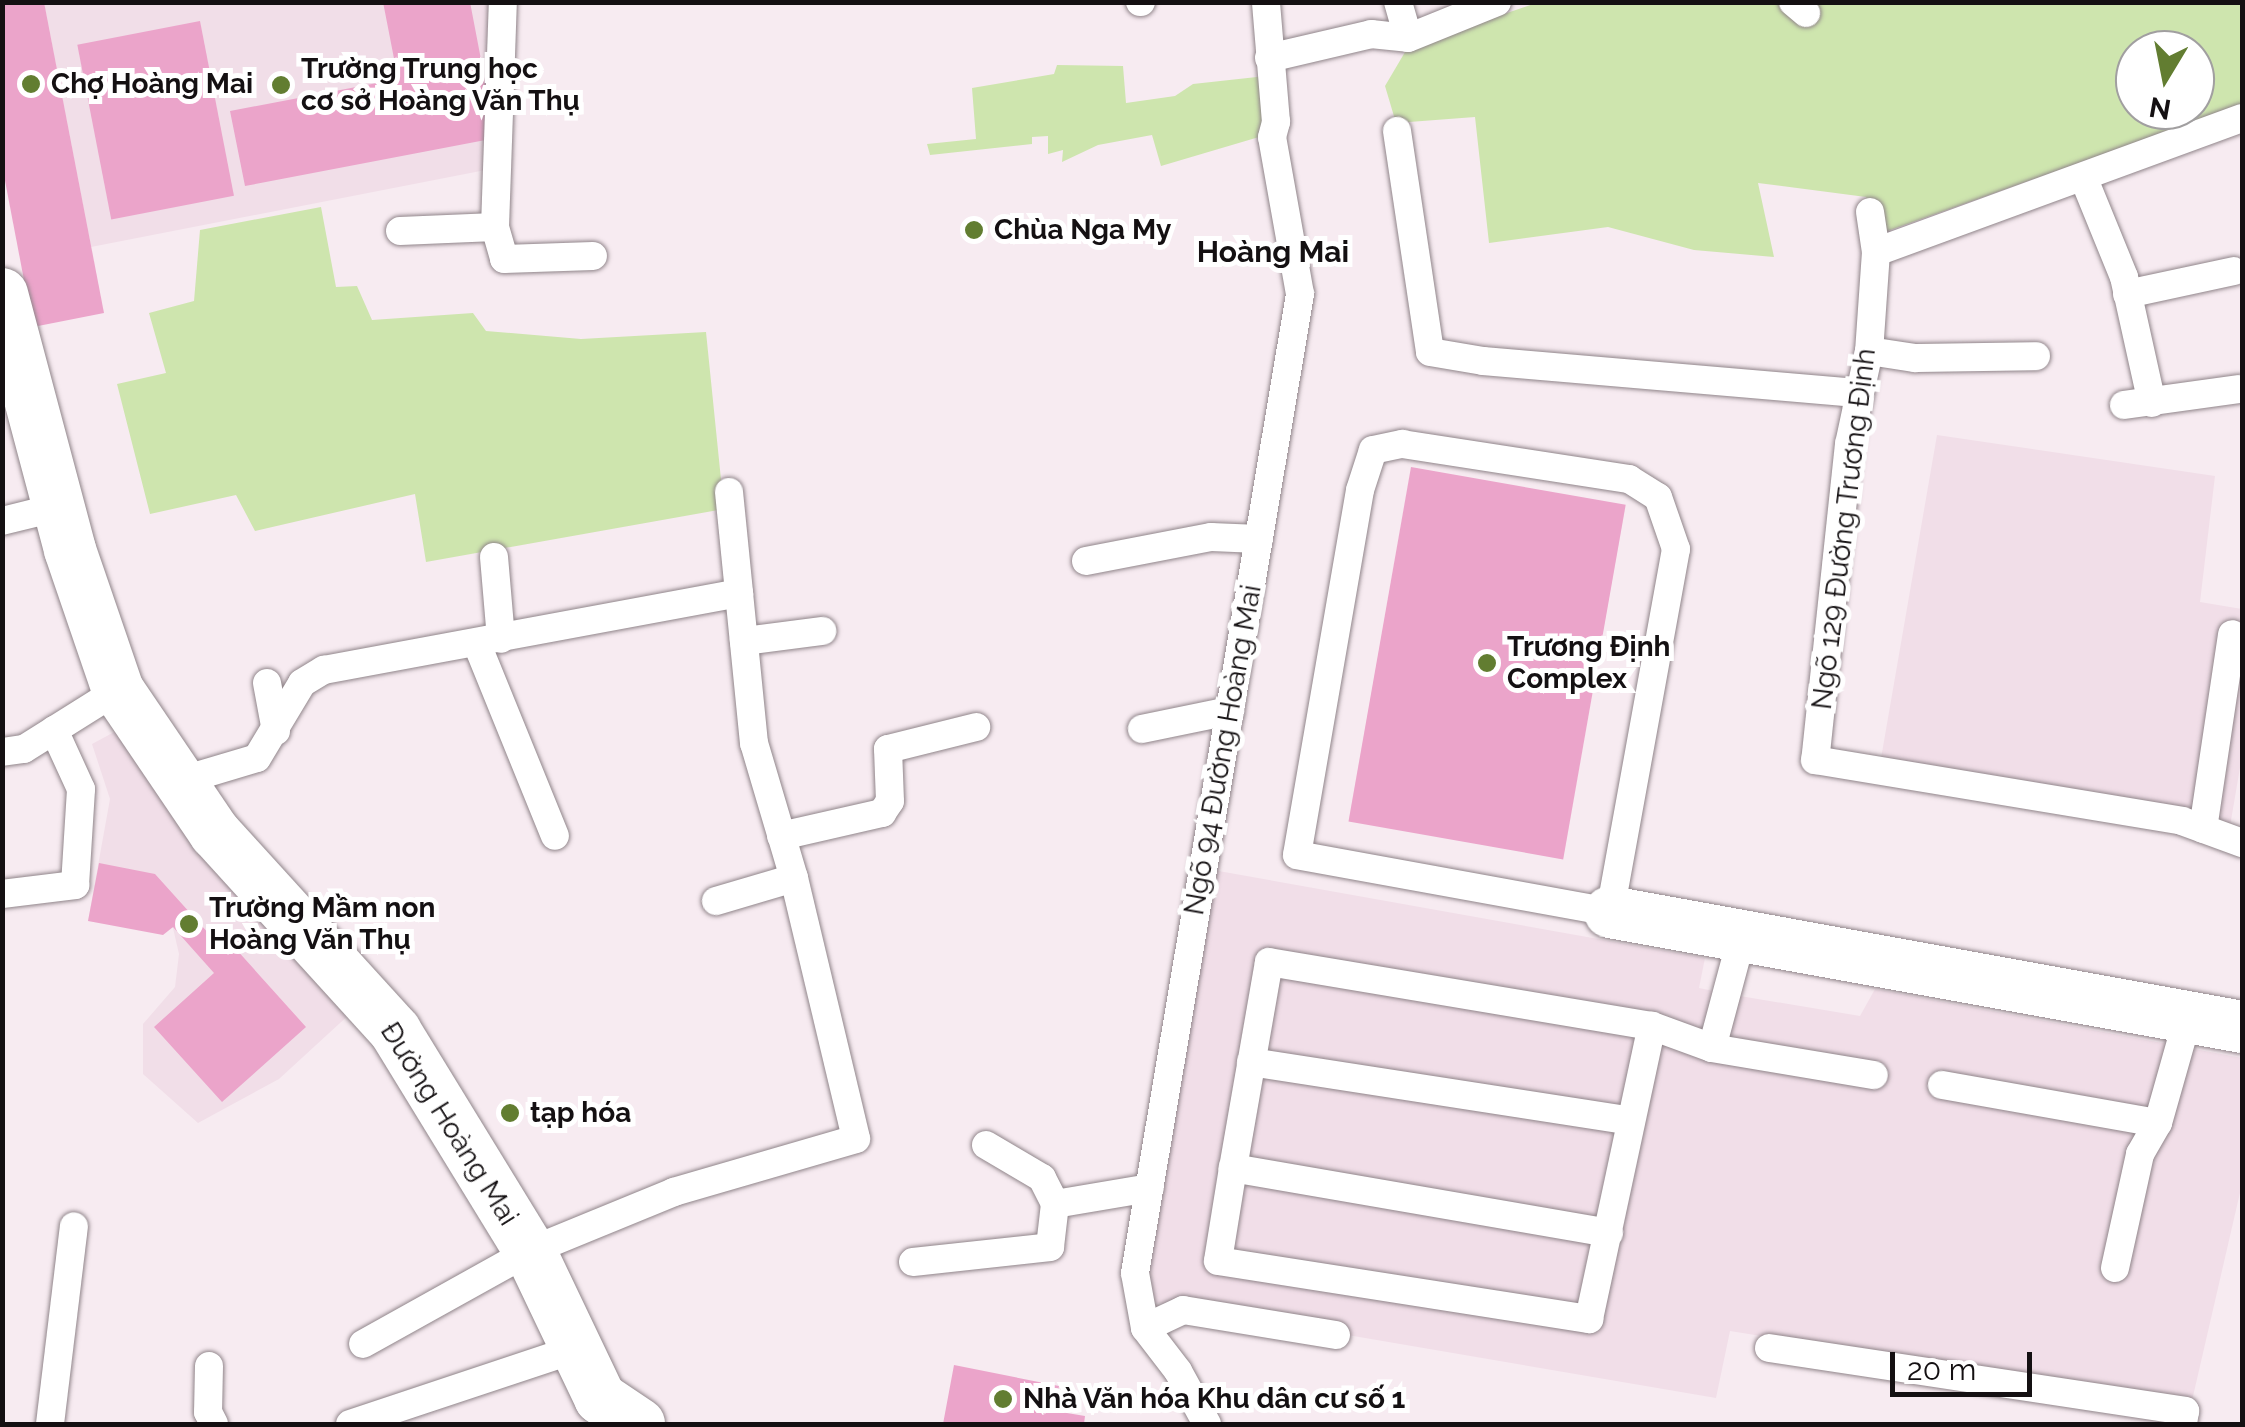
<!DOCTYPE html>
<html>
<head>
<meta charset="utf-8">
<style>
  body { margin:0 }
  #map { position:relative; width:2245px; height:1427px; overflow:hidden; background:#f7ebf1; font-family:Raleway,sans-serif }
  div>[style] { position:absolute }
  .built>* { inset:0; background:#f1dee8 }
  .green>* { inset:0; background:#cee5ae }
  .building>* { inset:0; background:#eba4ca; transform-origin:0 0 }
  .roads { filter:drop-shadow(0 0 2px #90858a) drop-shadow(0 0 2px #90858a) }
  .service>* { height:28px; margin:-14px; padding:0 14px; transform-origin:14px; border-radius:14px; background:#fff }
  .minor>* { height:52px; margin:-26px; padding:0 26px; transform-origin:26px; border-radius:26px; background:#fff }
  .dots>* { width:28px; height:28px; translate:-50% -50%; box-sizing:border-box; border:5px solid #fff; border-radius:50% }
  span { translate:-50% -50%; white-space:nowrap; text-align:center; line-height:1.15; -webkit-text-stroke:10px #fff; paint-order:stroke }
  .poi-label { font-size:28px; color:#141012; font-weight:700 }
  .left { translate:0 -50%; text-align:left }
  .street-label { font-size:28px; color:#141012 }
  .neighbourhood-label { font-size:30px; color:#141012; font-weight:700 }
  .frame { position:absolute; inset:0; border:5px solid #141012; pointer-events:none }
  .north { position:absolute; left:2115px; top:30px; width:100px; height:100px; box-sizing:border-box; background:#fff; border:2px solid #a19fa0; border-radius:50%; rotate:190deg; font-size:28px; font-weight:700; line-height:40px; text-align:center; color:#141012 }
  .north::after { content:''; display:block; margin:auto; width:35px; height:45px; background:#627d31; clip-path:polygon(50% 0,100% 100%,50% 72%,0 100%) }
  .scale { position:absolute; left:1890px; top:1352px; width:142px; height:45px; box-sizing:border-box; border:5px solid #141012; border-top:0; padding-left:12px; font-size:30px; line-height:35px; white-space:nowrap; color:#141012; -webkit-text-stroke:8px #fff; paint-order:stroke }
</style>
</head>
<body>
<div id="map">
  <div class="built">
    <div style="clip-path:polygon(44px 3px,503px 3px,501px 167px,91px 247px)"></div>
    <div style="clip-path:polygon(1937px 435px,2215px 476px,2200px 602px,2242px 609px,2242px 756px,2228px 838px,1879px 770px)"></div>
    <div style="clip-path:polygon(131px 723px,352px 1012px,279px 1079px,198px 1123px,143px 1074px,143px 1024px,175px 987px,179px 954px,173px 928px,88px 921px,110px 799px,92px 744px)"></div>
    <div style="clip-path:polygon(1213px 870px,1705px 958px,1699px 988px,1728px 994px,1860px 1016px,1875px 989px,2242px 1058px,2242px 1184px,2191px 1405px,1730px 1331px,1716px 1398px,1154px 1302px,1146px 1274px)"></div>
  </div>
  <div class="green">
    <div style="clip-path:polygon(evenodd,1536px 3px,2242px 3px,2242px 105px,1882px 233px,1866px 197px,1758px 183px,1774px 257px,1694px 250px,1608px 227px,1489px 243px,1475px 117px,1396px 123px,1385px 86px,1408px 47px,1536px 3px,2135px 50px,2195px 50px,2195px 110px,2135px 110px,2135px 50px)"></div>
    <div style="clip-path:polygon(1057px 65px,1123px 66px,1126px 103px,1175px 96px,1193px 84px,1266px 76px,1269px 124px,1259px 137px,1161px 166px,1152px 135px,1098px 145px,1062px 162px,1063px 150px,1048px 154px,1048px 136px,1032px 137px,1032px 144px,930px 155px,927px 144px,976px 139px,972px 88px,1054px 74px)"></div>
    <div style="clip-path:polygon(321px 207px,336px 287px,357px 286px,372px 320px,473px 313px,486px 331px,581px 339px,706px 332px,724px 509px,426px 562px,415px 494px,255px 531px,236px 495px,150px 514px,117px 384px,166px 373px,149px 313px,194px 301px,200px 230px)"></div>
  </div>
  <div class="building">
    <div style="clip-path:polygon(2px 2px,44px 2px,104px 313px,33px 327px,2px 165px)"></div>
    <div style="clip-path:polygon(383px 2px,470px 2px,496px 138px,245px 186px,230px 111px,398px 79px)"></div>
    <div style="left:200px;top:21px;width:178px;height:125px;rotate:79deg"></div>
    <div style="left:1411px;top:467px;width:218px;height:360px;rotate:10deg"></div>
    <div style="clip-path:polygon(99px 863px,155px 874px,228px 955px,235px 948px,306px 1027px,222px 1102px,154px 1027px,214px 973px,173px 927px,163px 935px,88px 921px)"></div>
    <div style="clip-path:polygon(954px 1365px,1059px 1386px,1055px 1411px,1085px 1416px,1084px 1424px,943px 1424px)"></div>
  </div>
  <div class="roads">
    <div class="service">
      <div style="left:1140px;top:2px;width:1px"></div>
      <div style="left:1398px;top:2px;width:37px;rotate:74deg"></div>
      <div style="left:1793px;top:2px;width:17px;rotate:40deg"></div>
      <div style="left:1269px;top:58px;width:105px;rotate:-13.2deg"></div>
      <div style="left:1371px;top:34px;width:37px;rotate:6deg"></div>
      <div style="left:1408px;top:38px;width:96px;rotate:-22deg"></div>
      <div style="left:1397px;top:131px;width:223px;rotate:81.5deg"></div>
      <div style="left:1430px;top:352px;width:54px;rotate:9.6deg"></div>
      <div style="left:1483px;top:361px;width:375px;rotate:4.9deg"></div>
      <div style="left:2084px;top:179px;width:106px;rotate:67.8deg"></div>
      <div style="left:2124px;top:277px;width:129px;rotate:77.5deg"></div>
      <div style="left:1870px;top:212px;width:40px;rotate:81.5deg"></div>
      <div style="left:1876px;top:252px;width:99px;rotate:94deg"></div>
      <div style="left:1869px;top:351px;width:95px;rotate:102.1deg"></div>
      <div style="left:1849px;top:444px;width:318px;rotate:96.1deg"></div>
      <div style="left:1815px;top:760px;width:372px;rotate:9.4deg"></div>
      <div style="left:2182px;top:821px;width:64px;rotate:20.1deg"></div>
      <div style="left:495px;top:227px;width:225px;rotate:-88deg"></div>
      <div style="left:400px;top:231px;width:95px;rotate:-2.4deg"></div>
      <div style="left:495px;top:227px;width:33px;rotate:74deg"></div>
      <div style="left:504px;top:259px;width:89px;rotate:-1.9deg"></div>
      <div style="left:1876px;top:252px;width:390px;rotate:-20.1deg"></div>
      <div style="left:2127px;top:294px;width:109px;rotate:-12.1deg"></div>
      <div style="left:1869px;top:351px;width:47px;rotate:8.7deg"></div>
      <div style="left:1915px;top:358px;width:121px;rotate:-0.9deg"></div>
      <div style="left:2124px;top:405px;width:116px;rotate:-7.9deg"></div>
      <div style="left:1402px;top:444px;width:230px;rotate:8.8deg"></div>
      <div style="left:1629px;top:479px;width:34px;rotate:32deg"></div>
      <div style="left:1658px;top:497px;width:55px;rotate:70.9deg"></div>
      <div style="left:1676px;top:549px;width:369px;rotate:100.3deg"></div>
      <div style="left:1610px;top:912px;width:318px;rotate:-169.7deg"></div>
      <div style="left:1297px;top:855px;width:370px;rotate:-80.2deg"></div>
      <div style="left:1360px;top:490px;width:42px;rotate:-72deg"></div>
      <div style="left:1373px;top:450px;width:30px;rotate:-12deg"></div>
      <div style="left:729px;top:492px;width:101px;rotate:84.3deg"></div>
      <div style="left:2px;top:521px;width:59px;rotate:-13.8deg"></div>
      <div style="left:494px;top:557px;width:82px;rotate:85.1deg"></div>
      <div style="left:1086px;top:561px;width:127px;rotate:-10.9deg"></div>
      <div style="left:1211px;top:537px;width:48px;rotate:2.4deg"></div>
      <div style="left:744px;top:641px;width:79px;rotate:-7.3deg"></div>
      <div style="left:477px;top:644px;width:207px;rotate:67.9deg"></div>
      <div style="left:267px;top:683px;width:49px;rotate:79.4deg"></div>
      <div style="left:1142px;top:729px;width:90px;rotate:-11.6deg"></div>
      <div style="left:2px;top:752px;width:22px;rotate:-8deg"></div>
      <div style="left:24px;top:749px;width:111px;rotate:-32.1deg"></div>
      <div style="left:180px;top:781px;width:80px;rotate:-16.6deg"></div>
      <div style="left:257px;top:758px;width:87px;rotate:-59deg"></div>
      <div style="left:302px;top:683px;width:26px;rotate:-31deg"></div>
      <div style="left:324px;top:670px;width:422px;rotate:-10.5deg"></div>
      <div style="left:739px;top:593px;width:151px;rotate:84.3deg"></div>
      <div style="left:754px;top:743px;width:141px;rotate:73.5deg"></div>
      <div style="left:794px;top:878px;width:268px;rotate:76.6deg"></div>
      <div style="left:856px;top:1139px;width:190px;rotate:163.8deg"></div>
      <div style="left:674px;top:1192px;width:156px;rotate:157.7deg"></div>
      <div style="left:530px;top:1251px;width:191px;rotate:150.9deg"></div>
      <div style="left:2203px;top:829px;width:197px;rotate:-81.5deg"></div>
      <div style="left:781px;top:836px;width:104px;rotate:-12.8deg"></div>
      <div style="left:882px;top:813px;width:14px;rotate:-56deg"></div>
      <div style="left:890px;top:801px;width:52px;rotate:-92.2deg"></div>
      <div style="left:888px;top:749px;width:91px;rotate:-14deg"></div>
      <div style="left:2px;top:894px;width:74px;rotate:-7deg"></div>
      <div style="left:75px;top:885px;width:96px;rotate:-86.4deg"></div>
      <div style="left:81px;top:789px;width:65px;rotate:-114.6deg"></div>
      <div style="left:716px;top:901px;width:81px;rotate:-16.4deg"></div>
      <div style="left:1712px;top:1048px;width:164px;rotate:9.5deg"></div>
      <div style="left:1251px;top:1062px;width:384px;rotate:8.8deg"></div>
      <div style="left:1942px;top:1085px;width:219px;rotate:10deg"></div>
      <div style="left:986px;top:1145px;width:65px;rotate:30.5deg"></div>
      <div style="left:1042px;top:1178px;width:29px;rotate:63deg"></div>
      <div style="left:1233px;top:1168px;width:94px;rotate:99.2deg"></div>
      <div style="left:1218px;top:1261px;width:376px;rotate:8.9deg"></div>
      <div style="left:1589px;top:1319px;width:300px;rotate:-77.9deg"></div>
      <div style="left:1609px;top:1233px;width:382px;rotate:-170.2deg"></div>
      <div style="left:1233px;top:1168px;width:209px;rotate:-80.1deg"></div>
      <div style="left:1269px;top:962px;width:388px;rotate:9.5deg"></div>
      <div style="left:1652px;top:1026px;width:64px;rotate:20.1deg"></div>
      <div style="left:1712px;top:1048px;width:116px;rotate:-75deg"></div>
      <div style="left:913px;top:1262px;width:138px;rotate:-6.2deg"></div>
      <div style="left:1050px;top:1247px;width:43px;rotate:-83.4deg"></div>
      <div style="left:1055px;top:1204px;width:96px;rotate:-9.6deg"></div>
      <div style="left:2115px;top:1268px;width:117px;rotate:-77.6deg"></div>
      <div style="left:2140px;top:1154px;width:36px;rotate:-60deg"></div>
      <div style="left:2158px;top:1123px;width:110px;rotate:-74.2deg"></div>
      <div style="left:1145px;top:1328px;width:42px;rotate:-25.3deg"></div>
      <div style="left:1183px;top:1310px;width:155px;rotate:9.3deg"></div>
      <div style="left:1769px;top:1348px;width:421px;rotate:8.6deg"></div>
      <div style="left:2185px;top:1411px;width:13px;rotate:99deg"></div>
      <div style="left:209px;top:1366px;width:46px;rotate:91.2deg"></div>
      <div style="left:208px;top:1412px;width:13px;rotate:63deg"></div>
      <div style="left:50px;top:1424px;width:199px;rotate:-83.1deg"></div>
      <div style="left:350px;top:1424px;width:238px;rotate:-18.4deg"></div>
      <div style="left:1207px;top:1424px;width:60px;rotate:-118.7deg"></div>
      <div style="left:1178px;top:1371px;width:54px;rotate:-127.5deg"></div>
      <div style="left:1145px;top:1328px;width:56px;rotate:-100.3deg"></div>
      <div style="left:1135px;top:1273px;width:993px;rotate:-80.43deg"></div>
      <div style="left:1300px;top:294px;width:159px;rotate:-100.1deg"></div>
      <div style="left:1272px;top:137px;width:16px;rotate:-75deg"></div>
      <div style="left:1276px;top:122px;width:120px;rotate:-94.8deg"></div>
    </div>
    <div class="minor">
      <div style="left:2px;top:294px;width:265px;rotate:75.1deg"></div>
      <div style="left:70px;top:550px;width:148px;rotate:71.1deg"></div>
      <div style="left:118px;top:690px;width:173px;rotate:55.9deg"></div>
      <div style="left:215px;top:833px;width:268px;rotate:47.7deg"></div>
      <div style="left:395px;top:1031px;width:258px;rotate:58.5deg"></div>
      <div style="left:530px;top:1251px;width:163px;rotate:64.5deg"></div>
      <div style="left:600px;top:1398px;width:47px;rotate:33.7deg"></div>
      <div style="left:1610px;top:912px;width:642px;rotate:10.31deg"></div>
    </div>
  </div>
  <div class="dots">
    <div style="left:31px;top:84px;background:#627d31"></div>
    <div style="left:281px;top:85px;background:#627d31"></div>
    <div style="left:974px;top:230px;background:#627d31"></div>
    <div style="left:1487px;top:663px;background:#627d31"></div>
    <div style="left:189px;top:924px;background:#627d31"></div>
    <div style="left:510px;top:1113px;background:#627d31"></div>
    <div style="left:1003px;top:1399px;background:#627d31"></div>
  </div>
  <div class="poi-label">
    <span class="left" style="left:301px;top:85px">Trường Trung học<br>cơ sở Hoàng Văn Thụ</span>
    <span class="left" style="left:51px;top:84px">Chợ Hoàng Mai</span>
    <span class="left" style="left:994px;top:230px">Chùa Nga My</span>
    <span class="left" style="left:1507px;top:663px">Trương Định<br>Complex</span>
    <span class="left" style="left:209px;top:924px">Trường Mầm non<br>Hoàng Văn Thụ</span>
    <span class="left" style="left:530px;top:1113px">tạp hóa</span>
    <span class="left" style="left:1023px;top:1399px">Nhà Văn hóa Khu dân cư số 1</span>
  </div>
  <div class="street-label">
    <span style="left:1844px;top:529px;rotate:-83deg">Ngõ 129 Đường Trương Định</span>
    <span style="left:1223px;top:750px;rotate:-80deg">Ngõ 94 Đường Hoàng Mai</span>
    <span style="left:449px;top:1124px;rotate:58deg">Đường Hoàng Mai</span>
  </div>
  <div class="neighbourhood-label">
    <span style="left:1273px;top:252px">Hoàng Mai</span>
  </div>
  <div class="frame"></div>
  <div class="north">N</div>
  <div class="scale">20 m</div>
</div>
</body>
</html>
